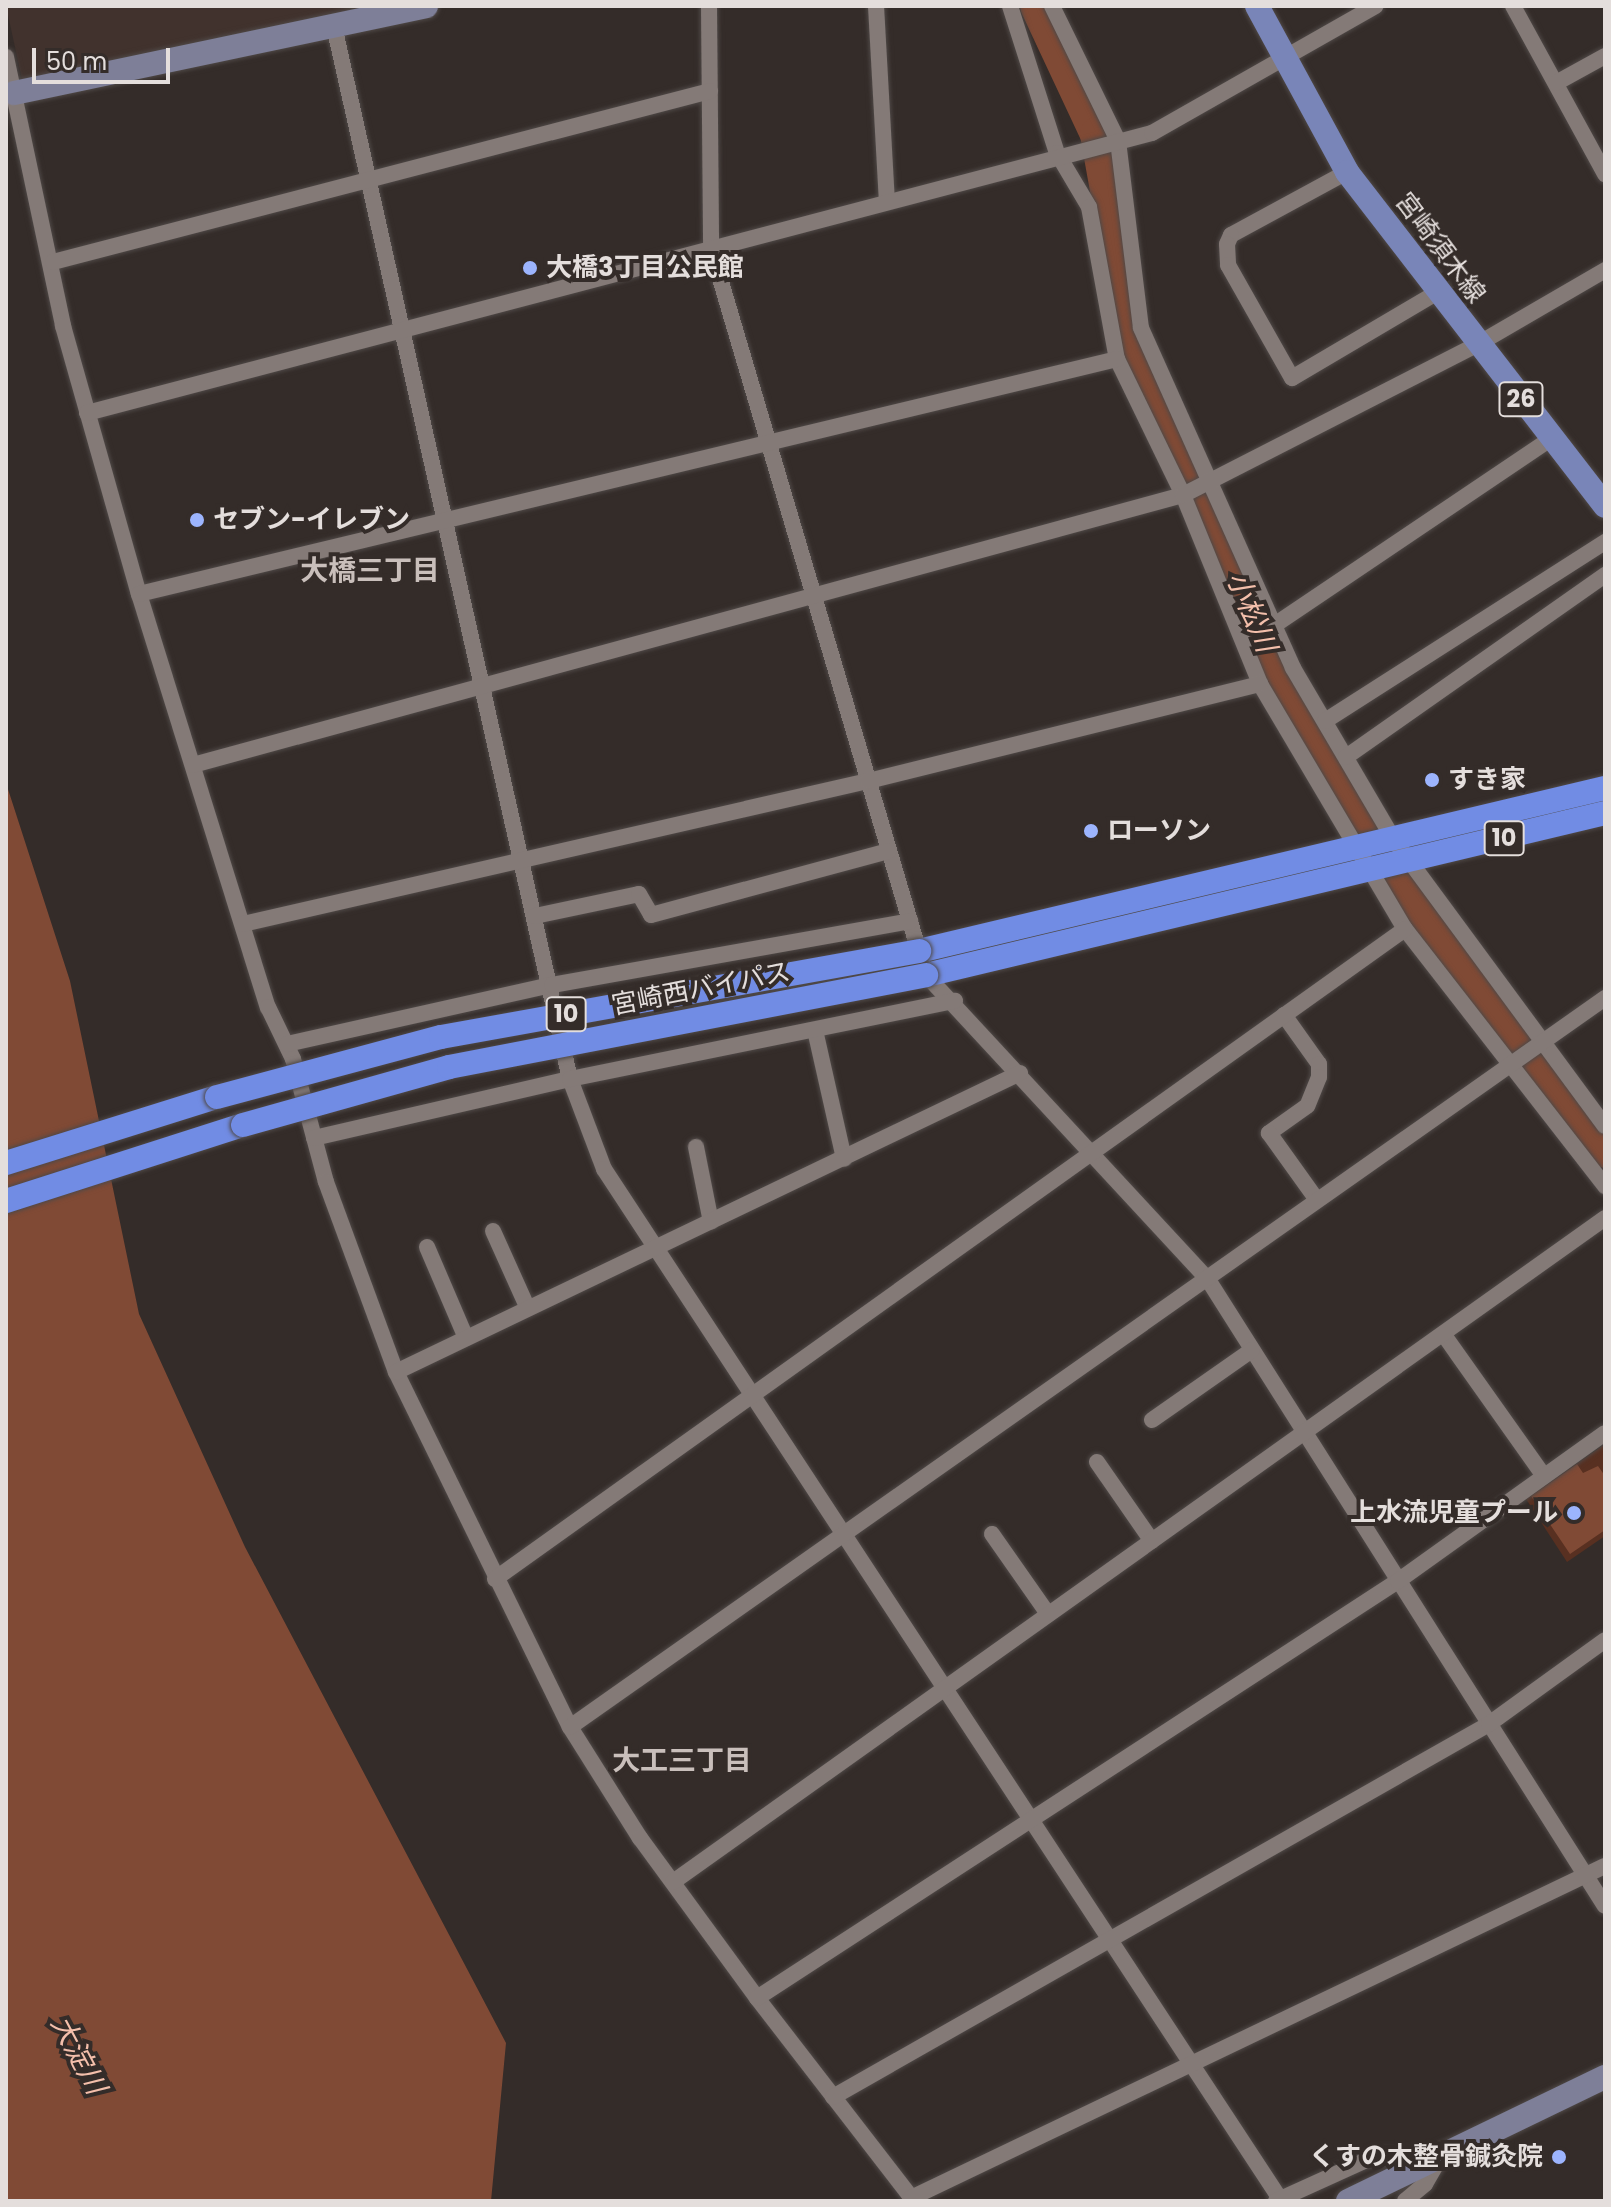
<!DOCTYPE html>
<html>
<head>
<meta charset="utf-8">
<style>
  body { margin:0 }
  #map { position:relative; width:1611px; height:2207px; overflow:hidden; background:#342c29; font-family:Poppins,"Noto Sans JP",sans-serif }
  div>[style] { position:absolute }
  .built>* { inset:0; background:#41322d }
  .green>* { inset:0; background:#583021 }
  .water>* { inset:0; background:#804a35 }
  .river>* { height:34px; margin:-17px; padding:0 17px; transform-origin:17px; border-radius:17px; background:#804a35 }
  .roads { filter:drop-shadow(0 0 2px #4f4947) drop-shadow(0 0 2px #4f4947) }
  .street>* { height:16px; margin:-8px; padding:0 8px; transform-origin:8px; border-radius:8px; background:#847a77 }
  .secondary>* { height:24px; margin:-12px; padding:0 12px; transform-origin:12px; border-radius:12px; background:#7e7f98 }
  .primary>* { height:24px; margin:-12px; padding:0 12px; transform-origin:12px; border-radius:12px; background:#7985b8 }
  .highway>* { height:24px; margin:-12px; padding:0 12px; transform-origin:12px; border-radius:12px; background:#718ce4 }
  .bridges { filter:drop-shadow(0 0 2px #4f4947) drop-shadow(0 0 2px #4f4947) }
  .highway-bridge>* { height:24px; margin:-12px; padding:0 12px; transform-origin:12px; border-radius:12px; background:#718ce4 }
  .dots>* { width:22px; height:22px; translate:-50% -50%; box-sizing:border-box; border:4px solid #342c29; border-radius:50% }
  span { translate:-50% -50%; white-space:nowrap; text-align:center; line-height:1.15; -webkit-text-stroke:8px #342c29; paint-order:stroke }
  .shield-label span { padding:2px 6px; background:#342c29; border:2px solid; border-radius:6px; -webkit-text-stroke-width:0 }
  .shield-label { font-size:24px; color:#e4dedc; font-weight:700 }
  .street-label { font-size:26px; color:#e4dedc }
  .poi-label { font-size:26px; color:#e4dedc; font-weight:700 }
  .left { translate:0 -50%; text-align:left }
  .right { translate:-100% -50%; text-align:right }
  .neighbourhood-label { font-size:28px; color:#c9bfbb; font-weight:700 }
  .water-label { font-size:28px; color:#f4bfab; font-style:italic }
  .frame { position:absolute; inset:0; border:8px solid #e4dedc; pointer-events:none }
  .scale { position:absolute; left:32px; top:48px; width:138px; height:36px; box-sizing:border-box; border:4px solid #e4dedc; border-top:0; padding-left:10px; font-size:24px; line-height:28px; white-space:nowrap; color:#e4dedc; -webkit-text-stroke:6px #342c29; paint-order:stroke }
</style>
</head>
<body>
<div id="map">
  <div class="built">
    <div style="clip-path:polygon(6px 6px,387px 6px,22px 79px)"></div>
  </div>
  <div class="green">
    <div style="clip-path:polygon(1605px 1444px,1605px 1536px,1567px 1562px,1526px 1499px)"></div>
  </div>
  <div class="water">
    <div style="clip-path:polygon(6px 783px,70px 981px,139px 1314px,245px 1547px,506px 2043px,491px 2201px,6px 2201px)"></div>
    <div style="clip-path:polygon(1577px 1464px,1583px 1473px,1598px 1466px,1605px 1476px,1605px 1530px,1570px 1554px,1531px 1496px)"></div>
  </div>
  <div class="river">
    <div style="left:1037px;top:6px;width:141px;rotate:64.9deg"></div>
    <div style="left:1097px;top:134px;width:199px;rotate:79.9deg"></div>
    <div style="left:1132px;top:330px;width:360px;rotate:67.3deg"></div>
    <div style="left:1271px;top:662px;width:275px;rotate:59.4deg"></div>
    <div style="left:1411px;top:899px;width:318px;rotate:52.4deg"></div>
  </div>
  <div class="roads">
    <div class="street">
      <div style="left:709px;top:6px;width:242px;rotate:89.5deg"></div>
      <div style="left:711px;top:248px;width:758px;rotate:73.53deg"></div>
      <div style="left:926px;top:975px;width:413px;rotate:47.2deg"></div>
      <div style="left:1207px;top:1278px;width:743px;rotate:57.64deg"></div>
      <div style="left:876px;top:6px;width:196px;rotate:86.8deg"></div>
      <div style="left:1010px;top:6px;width:154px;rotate:72.3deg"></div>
      <div style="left:1057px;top:153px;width:63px;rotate:59.3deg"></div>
      <div style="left:1089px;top:207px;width:155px;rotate:79.6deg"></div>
      <div style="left:1117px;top:359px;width:151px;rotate:64.1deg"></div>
      <div style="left:1183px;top:495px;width:204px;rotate:67.8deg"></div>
      <div style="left:1260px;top:684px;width:285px;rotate:59.4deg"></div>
      <div style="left:1405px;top:929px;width:326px;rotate:52.1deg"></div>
      <div style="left:1052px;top:6px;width:150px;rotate:63.9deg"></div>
      <div style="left:1118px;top:141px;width:188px;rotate:83deg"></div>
      <div style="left:1141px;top:328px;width:372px;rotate:65.9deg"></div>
      <div style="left:1293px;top:668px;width:199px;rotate:59.6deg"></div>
      <div style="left:1394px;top:840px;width:355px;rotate:53.6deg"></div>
      <div style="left:1513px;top:6px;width:192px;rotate:61.3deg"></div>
      <div style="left:334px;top:26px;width:1079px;rotate:77.37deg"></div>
      <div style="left:570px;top:1079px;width:96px;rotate:69.3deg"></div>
      <div style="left:604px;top:1169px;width:1232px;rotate:56.72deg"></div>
      <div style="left:6px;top:57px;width:275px;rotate:78deg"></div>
      <div style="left:63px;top:326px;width:279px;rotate:74.2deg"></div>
      <div style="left:139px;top:594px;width:433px;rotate:72.7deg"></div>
      <div style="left:268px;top:1007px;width:58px;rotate:64.3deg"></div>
      <div style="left:293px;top:1059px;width:127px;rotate:75deg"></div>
      <div style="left:326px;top:1182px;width:202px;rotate:69.8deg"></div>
      <div style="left:396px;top:1372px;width:395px;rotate:63.9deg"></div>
      <div style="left:570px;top:1727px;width:131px;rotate:57.8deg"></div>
      <div style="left:640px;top:1838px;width:198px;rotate:53.8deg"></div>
      <div style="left:757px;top:1998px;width:257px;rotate:52.3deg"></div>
      <div style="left:1556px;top:83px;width:56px;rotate:-28.9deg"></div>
      <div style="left:1347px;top:172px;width:132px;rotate:151.5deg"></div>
      <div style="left:1231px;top:235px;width:10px;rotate:114deg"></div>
      <div style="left:1227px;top:244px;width:21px;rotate:87deg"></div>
      <div style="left:1228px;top:265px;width:130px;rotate:60.5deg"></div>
      <div style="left:1292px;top:378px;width:169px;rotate:-30.5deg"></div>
      <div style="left:53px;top:262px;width:679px;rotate:-14.59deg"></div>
      <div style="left:87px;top:413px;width:1101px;rotate:-14.73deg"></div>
      <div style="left:1152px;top:133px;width:257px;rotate:-29.6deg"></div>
      <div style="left:139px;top:594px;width:1006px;rotate:-13.51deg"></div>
      <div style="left:1276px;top:624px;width:333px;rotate:-34deg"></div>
      <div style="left:1325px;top:721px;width:332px;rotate:-32.6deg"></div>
      <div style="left:1346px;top:757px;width:317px;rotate:-35.1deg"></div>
      <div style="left:193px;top:765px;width:1026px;rotate:-15.26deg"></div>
      <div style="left:1183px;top:495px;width:331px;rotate:-27.1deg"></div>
      <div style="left:1478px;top:344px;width:147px;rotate:-30.2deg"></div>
      <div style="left:535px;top:916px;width:106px;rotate:-11.9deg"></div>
      <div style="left:639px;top:894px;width:24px;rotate:60deg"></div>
      <div style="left:651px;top:915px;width:246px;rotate:-15.1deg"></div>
      <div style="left:243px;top:924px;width:641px;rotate:-12.89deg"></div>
      <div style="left:868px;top:781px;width:404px;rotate:-13.9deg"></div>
      <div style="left:1284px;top:1015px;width:60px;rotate:54.5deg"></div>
      <div style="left:1319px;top:1064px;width:13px;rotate:90deg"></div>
      <div style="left:1319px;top:1077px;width:31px;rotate:112deg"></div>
      <div style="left:1307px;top:1106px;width:47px;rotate:144.6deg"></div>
      <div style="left:1269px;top:1133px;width:82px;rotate:54.4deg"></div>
      <div style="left:815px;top:1030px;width:132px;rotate:77.3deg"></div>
      <div style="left:287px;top:1044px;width:271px;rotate:-12.6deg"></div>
      <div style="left:552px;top:985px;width:364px;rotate:-10.1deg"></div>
      <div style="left:314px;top:1138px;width:263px;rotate:-13deg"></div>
      <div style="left:570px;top:1079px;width:393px;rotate:-11.5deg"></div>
      <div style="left:696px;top:1147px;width:76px;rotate:78.7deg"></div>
      <div style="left:493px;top:1231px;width:85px;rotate:65.8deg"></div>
      <div style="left:427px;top:1247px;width:99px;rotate:66.8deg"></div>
      <div style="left:1444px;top:1335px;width:173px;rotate:54.7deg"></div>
      <div style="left:396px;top:1372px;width:692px;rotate:-25.6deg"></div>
      <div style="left:1152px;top:1420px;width:122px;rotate:-35deg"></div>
      <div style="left:1097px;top:1462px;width:96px;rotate:55.2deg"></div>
      <div style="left:992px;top:1534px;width:98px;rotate:55deg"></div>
      <div style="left:495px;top:1579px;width:1118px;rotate:-35.54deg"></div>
      <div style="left:570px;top:1727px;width:1266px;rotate:-35.16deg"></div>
      <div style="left:673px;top:1882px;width:1144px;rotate:-35.47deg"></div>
      <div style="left:757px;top:1998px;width:765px;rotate:-33.05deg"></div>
      <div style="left:1398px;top:1581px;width:254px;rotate:-35.6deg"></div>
      <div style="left:833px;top:2097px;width:755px;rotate:-29.62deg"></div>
      <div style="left:1489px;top:1724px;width:143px;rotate:-35.9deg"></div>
      <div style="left:911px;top:2198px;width:769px;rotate:-25.57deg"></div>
      <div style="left:1276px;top:2201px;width:109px;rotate:-24.4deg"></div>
      <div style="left:1375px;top:2156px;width:65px;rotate:1.8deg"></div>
      <div style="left:1440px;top:2158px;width:30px;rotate:120deg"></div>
      <div style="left:1425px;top:2184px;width:26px;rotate:140deg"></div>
    </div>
    <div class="secondary">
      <div style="left:14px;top:93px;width:421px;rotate:-11.9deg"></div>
      <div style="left:1348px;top:2201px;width:285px;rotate:-25.8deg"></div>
    </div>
    <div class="primary">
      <div style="left:1257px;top:6px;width:189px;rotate:61.5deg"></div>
      <div style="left:1347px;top:172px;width:422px;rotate:52.3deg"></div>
    </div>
    <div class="highway">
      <div style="left:919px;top:951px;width:705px;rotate:-13.37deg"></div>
      <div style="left:926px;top:975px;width:698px;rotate:-13.42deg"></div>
      <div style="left:6px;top:1163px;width:221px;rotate:-17.4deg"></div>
      <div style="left:6px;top:1201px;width:249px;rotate:-17.8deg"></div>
    </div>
  </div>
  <div class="bridges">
    <div class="highway-bridge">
      <div style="left:217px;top:1097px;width:232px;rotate:-15deg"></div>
      <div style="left:441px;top:1037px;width:486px;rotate:-10.2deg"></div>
      <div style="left:243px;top:1125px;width:214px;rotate:-15.7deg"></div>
      <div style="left:449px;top:1067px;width:486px;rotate:-10.9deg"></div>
    </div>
  </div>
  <div class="dots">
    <div style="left:530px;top:268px;background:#9cb4fd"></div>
    <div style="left:197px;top:520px;background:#9cb4fd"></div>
    <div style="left:1432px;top:780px;background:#9cb4fd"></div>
    <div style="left:1091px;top:831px;background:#9cb4fd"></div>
    <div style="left:1574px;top:1513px;background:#9cb4fd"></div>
    <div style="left:1559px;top:2157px;background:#9cb4fd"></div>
  </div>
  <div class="shield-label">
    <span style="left:1521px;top:399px">26</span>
    <span style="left:1504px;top:838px">10</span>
    <span style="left:566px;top:1014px">10</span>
  </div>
  <div class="street-label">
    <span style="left:1440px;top:248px;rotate:53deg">宮崎須木線</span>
    <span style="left:701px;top:989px;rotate:-11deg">宮崎西バイパス</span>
  </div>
  <div class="poi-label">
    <span class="left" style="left:546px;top:268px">大橋3丁目公民館</span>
    <span class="left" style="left:213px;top:520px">セブン-イレブン</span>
    <span class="left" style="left:1448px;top:780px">すき家</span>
    <span class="left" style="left:1107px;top:831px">ローソン</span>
    <span class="right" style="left:1558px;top:1513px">上水流児童プール</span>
    <span class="right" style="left:1543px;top:2157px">くすの木整骨鍼灸院</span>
  </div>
  <div class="neighbourhood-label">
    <span style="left:370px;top:571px">大橋三丁目</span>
    <span style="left:682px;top:1761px">大工三丁目</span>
  </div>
  <div class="water-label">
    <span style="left:1251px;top:612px;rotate:67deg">小松川</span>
    <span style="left:78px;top:2055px;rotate:62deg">大淀川</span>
  </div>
  <div class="frame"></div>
  <div class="scale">50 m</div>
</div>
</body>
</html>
